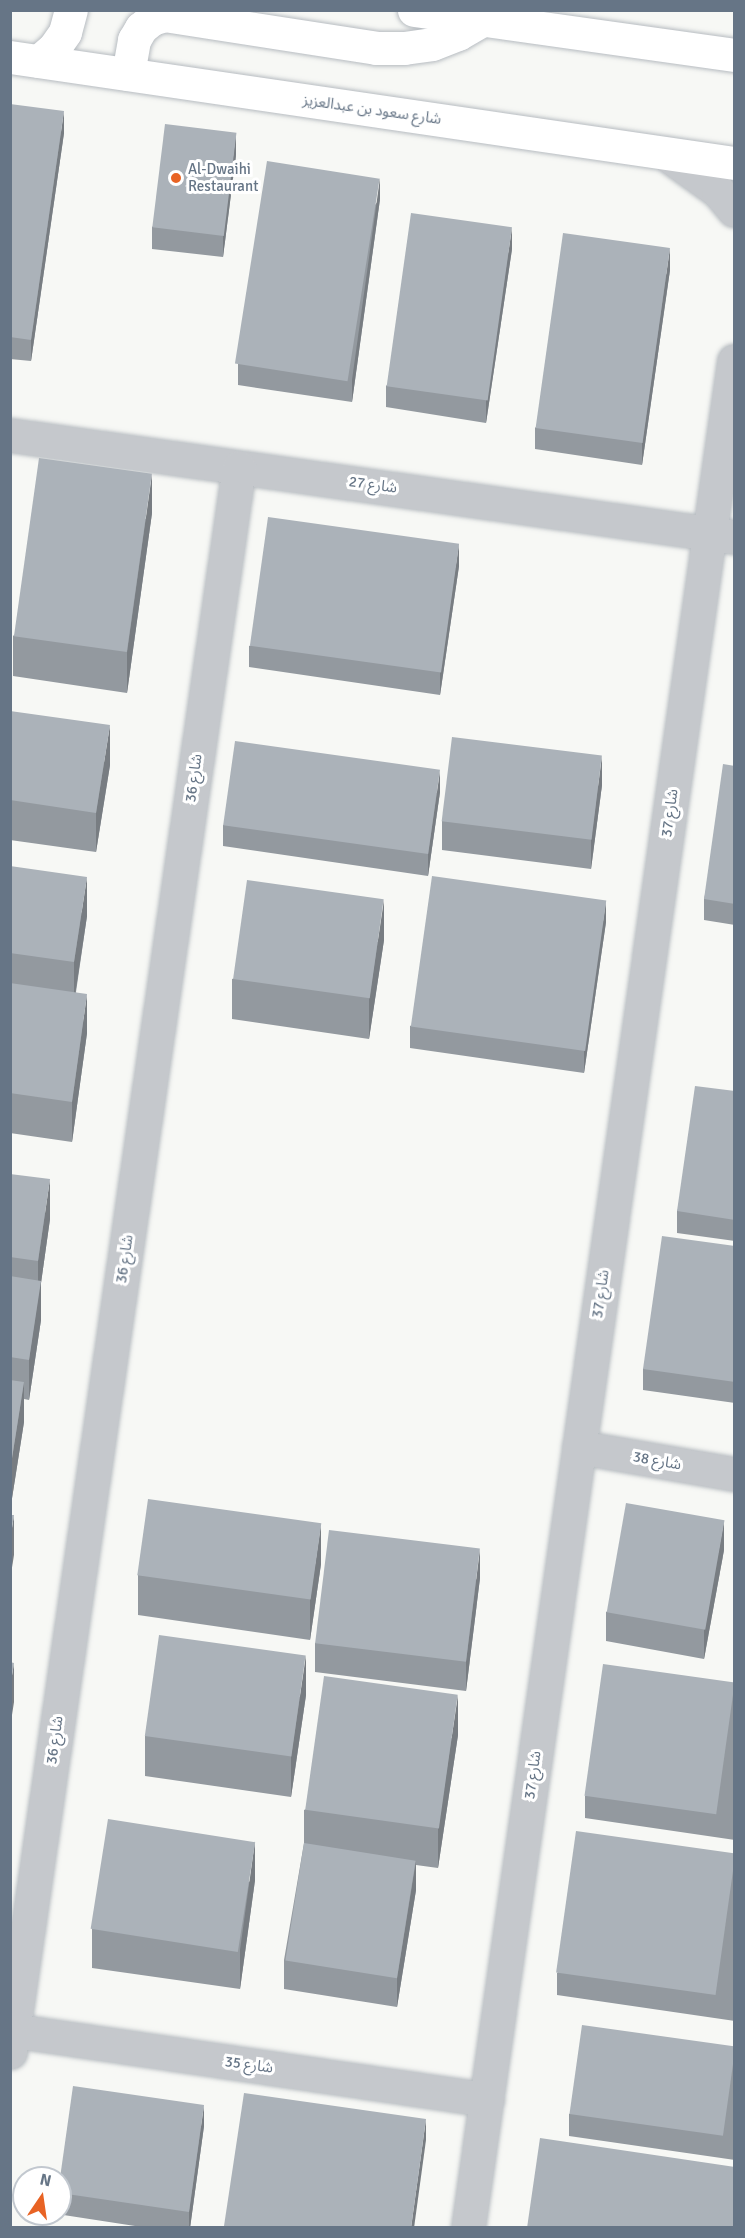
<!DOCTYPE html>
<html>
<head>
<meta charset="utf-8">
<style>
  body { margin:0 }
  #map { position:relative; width:745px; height:2238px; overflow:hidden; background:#f7f8f5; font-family:Signika,"Noto Sans Arabic",sans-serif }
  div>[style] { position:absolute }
  .roads { filter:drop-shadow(0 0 2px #b7bcc1) drop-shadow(0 0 2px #b7bcc1) }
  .minor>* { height:33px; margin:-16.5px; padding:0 16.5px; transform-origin:16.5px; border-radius:16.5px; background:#c5c8cc }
  .secondary>* { height:33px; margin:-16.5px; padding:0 16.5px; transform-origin:16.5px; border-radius:16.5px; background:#fff }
  .wall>* { inset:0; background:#93999f }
  .shaded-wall>* { inset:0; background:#787d82 }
  .building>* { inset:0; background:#abb2b9; transform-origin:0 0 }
  .dots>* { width:16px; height:16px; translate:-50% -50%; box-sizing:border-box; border:3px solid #fff; border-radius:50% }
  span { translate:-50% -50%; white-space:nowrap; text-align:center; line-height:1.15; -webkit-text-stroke:6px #fff; paint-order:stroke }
  .street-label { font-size:15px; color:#667586 }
  .poi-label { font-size:15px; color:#667586 }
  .left { translate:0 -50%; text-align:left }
  .frame { position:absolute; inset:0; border:12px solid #667586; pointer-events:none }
  .north { position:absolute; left:12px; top:2166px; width:60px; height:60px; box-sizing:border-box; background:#fff; border:2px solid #c2c8cf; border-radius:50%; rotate:13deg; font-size:16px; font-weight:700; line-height:24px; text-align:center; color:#667586 }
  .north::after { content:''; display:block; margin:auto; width:21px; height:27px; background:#e86324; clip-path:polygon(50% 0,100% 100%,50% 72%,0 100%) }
</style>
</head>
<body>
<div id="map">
  <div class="roads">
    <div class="minor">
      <div style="left:665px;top:153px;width:65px;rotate:35.6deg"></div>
      <div style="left:718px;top:191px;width:25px;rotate:50deg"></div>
      <div style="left:10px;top:435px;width:731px;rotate:8.02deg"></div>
      <div style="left:579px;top:1447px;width:157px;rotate:9.9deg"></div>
      <div style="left:10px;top:2030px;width:482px;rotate:8.3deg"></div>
      <div style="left:10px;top:2052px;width:1601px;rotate:-81.78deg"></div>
      <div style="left:468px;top:2228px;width:1886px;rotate:-81.89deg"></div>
    </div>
    <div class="secondary">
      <div style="left:414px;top:10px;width:323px;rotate:8deg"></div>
      <div style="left:10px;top:57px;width:732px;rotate:8.33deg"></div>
      <div style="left:39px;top:61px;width:20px;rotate:-41deg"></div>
      <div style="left:54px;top:48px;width:19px;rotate:-55deg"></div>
      <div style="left:65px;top:32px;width:23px;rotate:-75deg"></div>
      <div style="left:128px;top:74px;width:35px;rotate:-80deg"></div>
      <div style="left:134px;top:40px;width:14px;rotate:-60deg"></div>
      <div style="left:141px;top:28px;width:14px;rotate:-39deg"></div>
      <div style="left:152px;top:19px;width:13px;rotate:-18deg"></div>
      <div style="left:164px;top:15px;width:215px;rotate:8.8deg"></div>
      <div style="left:376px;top:48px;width:28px"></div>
      <div style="left:404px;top:48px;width:28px;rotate:-8deg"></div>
      <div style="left:432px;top:44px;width:28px;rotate:-21deg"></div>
      <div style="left:458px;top:34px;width:28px;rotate:-30deg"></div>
    </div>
  </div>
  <div class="wall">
    <div style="clip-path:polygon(10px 104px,64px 133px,31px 361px,10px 359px)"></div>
    <div style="clip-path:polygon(236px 155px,223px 257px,152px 249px,152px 227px)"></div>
    <div style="clip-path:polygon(380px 199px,352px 402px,238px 385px,238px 364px)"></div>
    <div style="clip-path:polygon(512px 249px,486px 423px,386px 407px,386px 386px)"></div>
    <div style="clip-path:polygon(670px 270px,642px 465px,535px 449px,535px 428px)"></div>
    <div style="clip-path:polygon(152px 513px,127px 693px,13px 676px,13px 636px)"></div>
    <div style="clip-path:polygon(459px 566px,440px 695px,249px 667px,249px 646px)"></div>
    <div style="clip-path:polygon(10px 711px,110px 765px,96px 852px,10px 840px)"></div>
    <div style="clip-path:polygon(735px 766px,735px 925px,704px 920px,704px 899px)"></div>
    <div style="clip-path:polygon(602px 785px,591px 869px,442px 850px,442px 821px)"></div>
    <div style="clip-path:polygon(440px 792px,428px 876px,223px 846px,223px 825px)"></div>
    <div style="clip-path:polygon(10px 866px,87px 916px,76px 992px,87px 1033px,72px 1142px,10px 1133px)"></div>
    <div style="clip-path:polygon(606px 922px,584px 1073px,410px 1048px,410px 1026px)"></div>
    <div style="clip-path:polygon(384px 940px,369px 1039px,232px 1019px,232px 979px)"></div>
    <div style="clip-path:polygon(735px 1091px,735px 1241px,677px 1233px,677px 1211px)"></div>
    <div style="clip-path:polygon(10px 1174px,50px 1219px,41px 1283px,41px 1320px,29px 1400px,24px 1399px,24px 1422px,10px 1511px)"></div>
    <div style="clip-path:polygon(735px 1246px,735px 1403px,643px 1390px,643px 1369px)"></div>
    <div style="clip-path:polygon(724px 1550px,704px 1659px,606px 1641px,606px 1612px)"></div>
    <div style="clip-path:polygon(321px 1564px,310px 1640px,138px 1615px,138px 1575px)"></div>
    <div style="clip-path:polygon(480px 1578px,466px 1691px,315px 1672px,315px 1643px)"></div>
    <div style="clip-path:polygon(735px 1683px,735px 1840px,585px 1818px,585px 1796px)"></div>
    <div style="clip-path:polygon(306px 1695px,291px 1797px,145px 1776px,145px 1736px)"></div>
    <div style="clip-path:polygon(458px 1735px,438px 1868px,416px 1865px,416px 1890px,397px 2007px,284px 1989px,284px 1960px,304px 1843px,304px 1810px)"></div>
    <div style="clip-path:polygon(735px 1854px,735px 2021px,557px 1995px,557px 1973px)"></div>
    <div style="clip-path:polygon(255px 1880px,240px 1989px,92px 1968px,92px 1929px)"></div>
    <div style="clip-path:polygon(735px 2047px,735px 2160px,569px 2136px,569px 2114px)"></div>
    <div style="clip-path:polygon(204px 2126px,190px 2228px,148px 2228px,57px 2214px,60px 2214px,60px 2178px)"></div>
  </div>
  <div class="shaded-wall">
    <div style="clip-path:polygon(64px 111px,64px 133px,31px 361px,31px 340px)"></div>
    <div style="clip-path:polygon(236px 133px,236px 155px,223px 257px,223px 236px)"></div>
    <div style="clip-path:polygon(380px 178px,380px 199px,352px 402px,352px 380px)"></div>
    <div style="clip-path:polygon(512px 228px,512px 249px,486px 423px,486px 401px)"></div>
    <div style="clip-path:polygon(670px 248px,670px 270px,642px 465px,642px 444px)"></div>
    <div style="clip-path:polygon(152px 474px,152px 513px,127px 693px,127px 653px)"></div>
    <div style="clip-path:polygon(459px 544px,459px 566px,440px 695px,440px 673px)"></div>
    <div style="clip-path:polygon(110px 725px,110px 765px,96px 852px,96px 813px)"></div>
    <div style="clip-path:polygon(602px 756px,602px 785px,591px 869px,591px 840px)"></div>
    <div style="clip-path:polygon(440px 771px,440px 792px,428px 876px,428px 854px)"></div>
    <div style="clip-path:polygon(87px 877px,87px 916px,74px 1002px,74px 962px)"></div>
    <div style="clip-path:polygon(384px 900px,384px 940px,369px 1039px,369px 1000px)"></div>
    <div style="clip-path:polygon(606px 901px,606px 922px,584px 1073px,584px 1052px)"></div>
    <div style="clip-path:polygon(87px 994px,87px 1033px,72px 1142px,72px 1102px)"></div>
    <div style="clip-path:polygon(50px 1179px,50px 1219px,41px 1283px,41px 1320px,29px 1400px,29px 1360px,38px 1297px,38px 1261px)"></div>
    <div style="clip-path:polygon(24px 1382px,24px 1422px,10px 1511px,10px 1471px)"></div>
    <div style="clip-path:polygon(14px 1515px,14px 1555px,10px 1580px,10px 1541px)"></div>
    <div style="clip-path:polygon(724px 1521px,724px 1550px,704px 1659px,704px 1630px)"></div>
    <div style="clip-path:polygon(321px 1524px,321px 1564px,310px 1640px,310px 1600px)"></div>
    <div style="clip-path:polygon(480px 1549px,480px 1578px,466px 1691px,466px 1662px)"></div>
    <div style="clip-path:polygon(306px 1655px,306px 1695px,291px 1797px,291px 1757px)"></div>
    <div style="clip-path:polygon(14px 1663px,14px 1702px,10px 1728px,10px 1688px)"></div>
    <div style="clip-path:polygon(458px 1695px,458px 1735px,438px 1868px,438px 1829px)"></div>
    <div style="clip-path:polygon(255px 1841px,255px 1880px,240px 1989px,240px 1950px)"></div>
    <div style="clip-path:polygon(416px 1861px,416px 1890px,397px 2007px,397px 1978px)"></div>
    <div style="clip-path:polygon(204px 2105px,204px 2126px,190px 2228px,189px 2228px,189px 2212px)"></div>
    <div style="clip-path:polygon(426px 2119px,426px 2140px,414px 2228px,411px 2228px)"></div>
  </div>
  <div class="building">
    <div style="clip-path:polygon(10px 104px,64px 111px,31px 340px,10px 337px)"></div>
    <div style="left:165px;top:124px;width:72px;height:104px;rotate:7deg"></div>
    <div style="left:267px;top:161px;width:114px;height:205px;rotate:9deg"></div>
    <div style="left:411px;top:213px;width:102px;height:175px;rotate:8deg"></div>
    <div style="left:563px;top:233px;width:108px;height:197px;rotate:8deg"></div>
    <div style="left:39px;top:458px;width:114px;height:180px;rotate:8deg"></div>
    <div style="left:268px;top:517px;width:193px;height:130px;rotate:8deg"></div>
    <div style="clip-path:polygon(10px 711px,110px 725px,96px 813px,10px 800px)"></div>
    <div style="left:452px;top:737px;width:151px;height:85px;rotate:7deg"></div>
    <div style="left:235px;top:741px;width:207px;height:85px;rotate:8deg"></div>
    <div style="clip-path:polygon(723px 764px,735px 766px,735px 904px,704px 899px)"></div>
    <div style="clip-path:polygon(10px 866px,87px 877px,74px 962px,10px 953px)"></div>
    <div style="left:432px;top:876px;width:176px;height:152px;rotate:8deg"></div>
    <div style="left:247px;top:880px;width:138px;height:100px;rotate:8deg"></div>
    <div style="clip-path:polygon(10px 983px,87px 994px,72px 1102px,10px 1093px)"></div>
    <div style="clip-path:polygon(695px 1086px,735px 1091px,735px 1220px,677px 1211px)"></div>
    <div style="clip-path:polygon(10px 1174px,50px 1179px,38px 1261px,10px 1257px)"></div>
    <div style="clip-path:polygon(662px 1236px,735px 1246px,735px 1382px,643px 1369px)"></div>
    <div style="clip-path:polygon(10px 1276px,41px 1281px,29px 1360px,10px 1357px)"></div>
    <div style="clip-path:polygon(10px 1380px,24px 1382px,10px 1471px)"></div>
    <div style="left:148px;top:1499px;width:175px;height:77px;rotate:8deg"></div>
    <div style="left:626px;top:1503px;width:100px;height:111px;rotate:10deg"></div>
    <div style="clip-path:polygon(10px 1515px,14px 1515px,10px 1541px)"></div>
    <div style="left:329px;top:1530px;width:152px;height:114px;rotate:7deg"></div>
    <div style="left:159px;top:1635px;width:148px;height:102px;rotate:8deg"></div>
    <div style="clip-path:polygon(10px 1662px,14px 1663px,10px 1688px)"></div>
    <div style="left:603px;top:1664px;width:133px;height:133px;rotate:8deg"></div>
    <div style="left:324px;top:1676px;width:135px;height:135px;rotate:8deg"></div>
    <div style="left:108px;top:1819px;width:149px;height:111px;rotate:9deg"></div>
    <div style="left:576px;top:1831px;width:161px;height:143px;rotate:8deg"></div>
    <div style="left:304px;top:1843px;width:113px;height:119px;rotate:9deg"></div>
    <div style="left:582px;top:2025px;width:155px;height:90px;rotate:8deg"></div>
    <div style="clip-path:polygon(73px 2086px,204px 2105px,189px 2212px,60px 2193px,60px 2178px)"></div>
    <div style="clip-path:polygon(244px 2093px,426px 2119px,411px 2228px,238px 2228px,224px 2226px)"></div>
    <div style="clip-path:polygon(540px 2138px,735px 2167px,735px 2228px,527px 2228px)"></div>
  </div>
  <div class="dots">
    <div style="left:176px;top:178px;background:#e86324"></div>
  </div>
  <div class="street-label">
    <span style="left:372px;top:110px;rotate:8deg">شارع سعود بن عبدالعزيز</span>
    <span style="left:373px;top:485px;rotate:8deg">شارع 27</span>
    <span style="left:194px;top:778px;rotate:-82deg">شارع 36</span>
    <span style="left:670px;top:813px;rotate:-82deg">شارع 37</span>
    <span style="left:125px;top:1259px;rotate:-82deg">شارع 36</span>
    <span style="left:601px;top:1294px;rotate:-82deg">شارع 37</span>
    <span style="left:657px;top:1461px;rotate:10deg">شارع 38</span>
    <span style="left:55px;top:1740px;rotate:-82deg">شارع 36</span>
    <span style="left:533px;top:1775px;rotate:-82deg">شارع 37</span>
    <span style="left:249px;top:2065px;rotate:8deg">شارع 35</span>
  </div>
  <div class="poi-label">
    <span class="left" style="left:188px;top:178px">Al-Dwaihi<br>Restaurant</span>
  </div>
  <div class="frame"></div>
  <div class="north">N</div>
</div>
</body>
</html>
